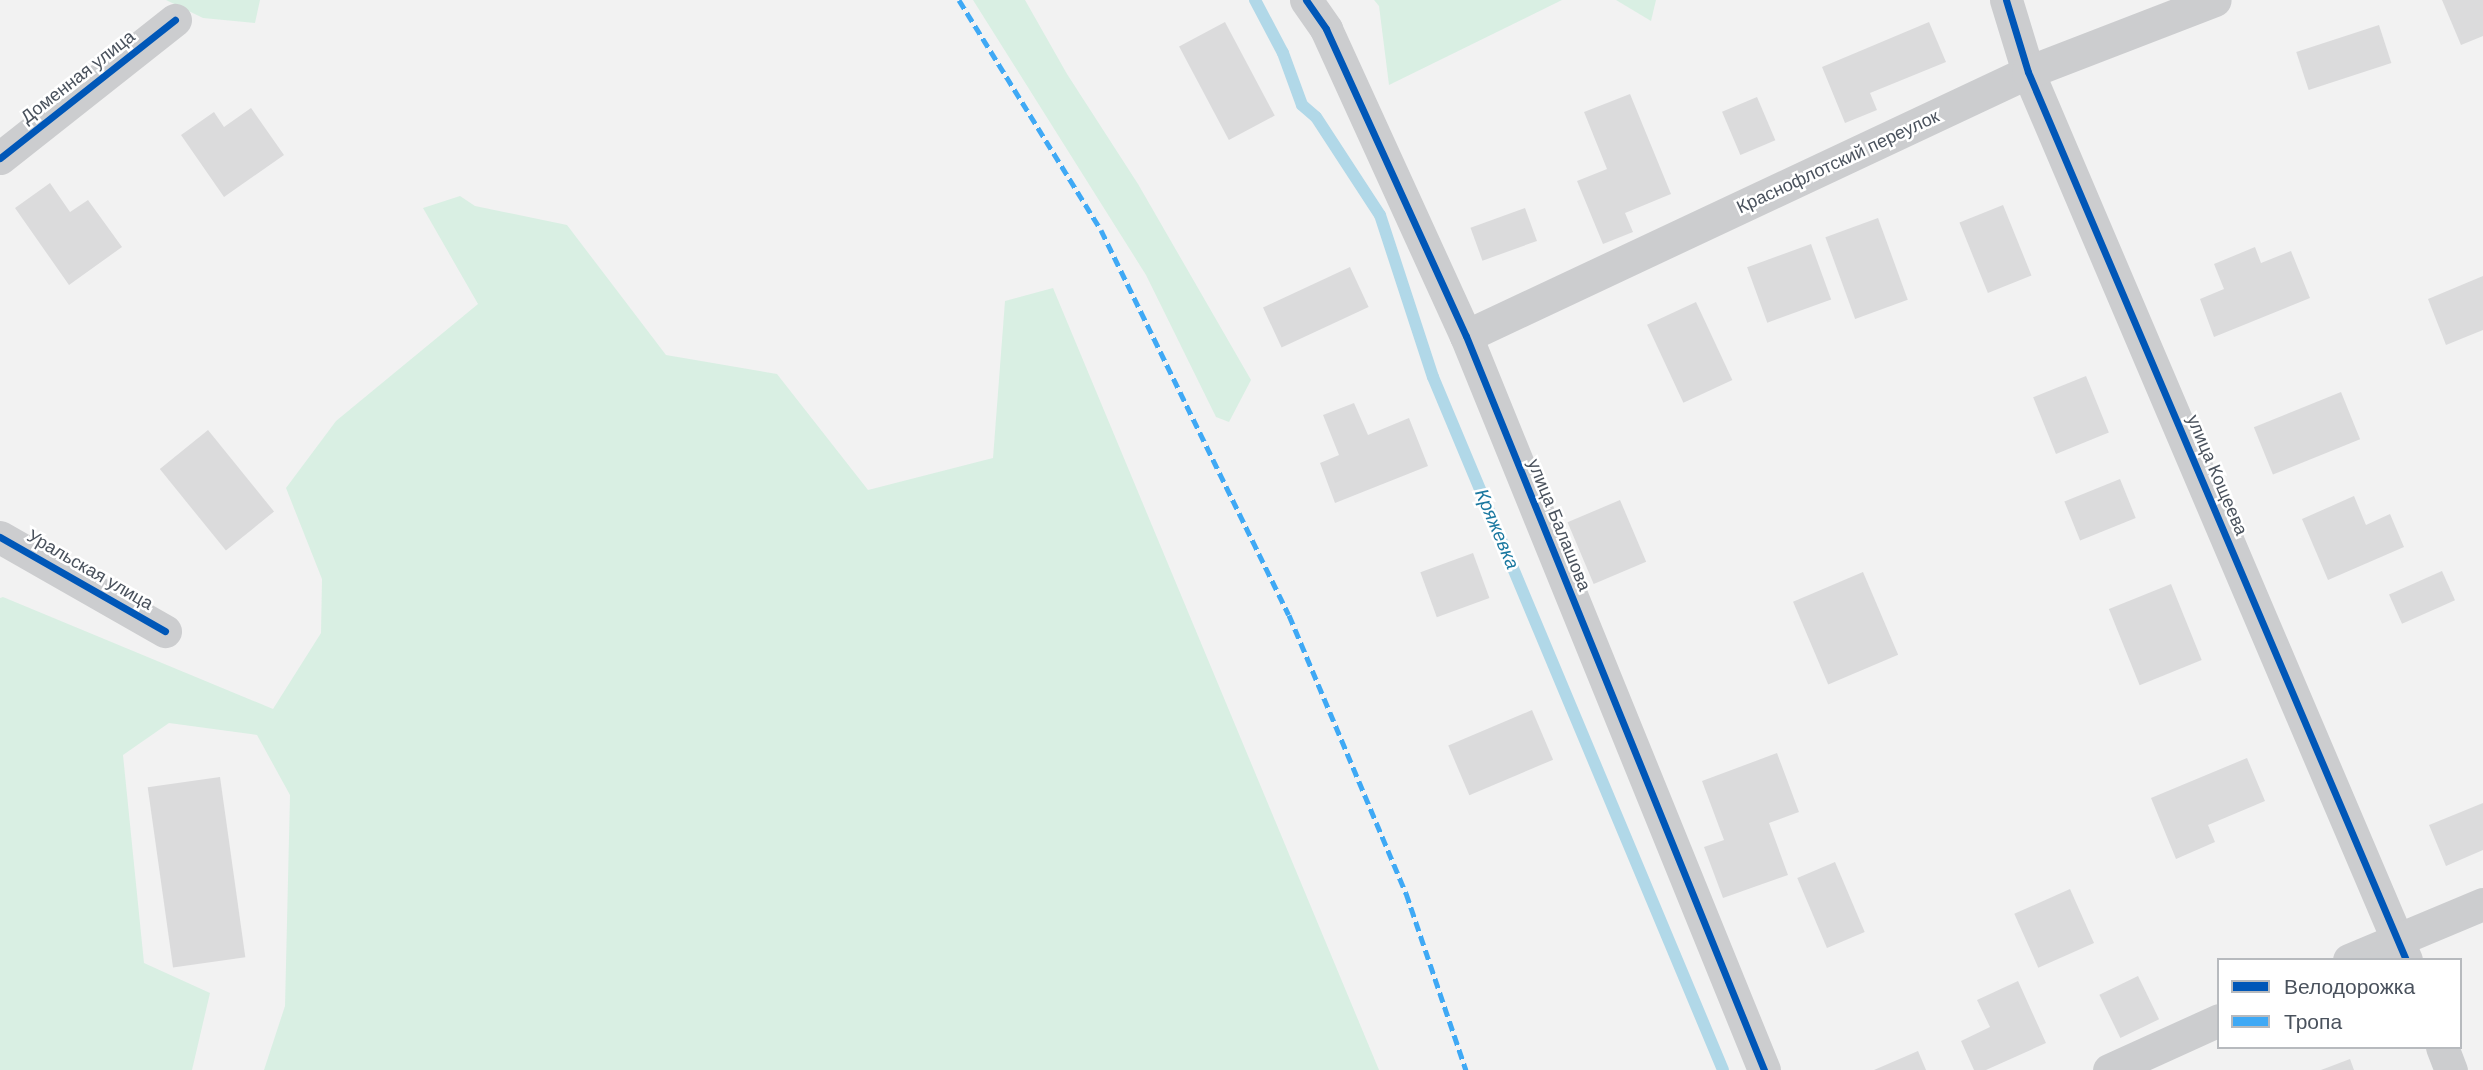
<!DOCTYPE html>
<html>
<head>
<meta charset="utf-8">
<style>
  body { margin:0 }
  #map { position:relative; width:2483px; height:1070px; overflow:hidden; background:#f2f2f2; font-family:"DM Sans",sans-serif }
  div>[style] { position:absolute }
  .green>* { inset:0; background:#d9efe3 }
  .stream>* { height:12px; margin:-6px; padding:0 6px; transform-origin:6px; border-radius:6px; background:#b1d8e8 }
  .building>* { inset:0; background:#dbdbdc; transform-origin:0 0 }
  .street>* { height:33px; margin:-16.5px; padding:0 16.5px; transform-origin:16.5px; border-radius:16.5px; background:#cccdcf }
  .quiet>* { height:5px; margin-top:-2.5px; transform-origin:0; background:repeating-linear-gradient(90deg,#3fa9f5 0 10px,transparent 0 15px) }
  .cycleway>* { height:7px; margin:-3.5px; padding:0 3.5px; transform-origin:3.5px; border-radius:3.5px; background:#0057b8 }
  span { translate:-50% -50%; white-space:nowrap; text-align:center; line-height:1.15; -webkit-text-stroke:5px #fff; paint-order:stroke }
  .street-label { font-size:18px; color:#4a525d }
  .water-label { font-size:19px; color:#1a78a0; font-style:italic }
  .legend { position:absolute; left:2217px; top:958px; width:245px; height:91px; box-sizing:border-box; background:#fff; border:2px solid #b7babe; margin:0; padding:9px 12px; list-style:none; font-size:21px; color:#4a525d }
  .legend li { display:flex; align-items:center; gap:14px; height:35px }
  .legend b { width:35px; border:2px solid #b7babe }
</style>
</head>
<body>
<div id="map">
  <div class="green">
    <div style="clip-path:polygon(166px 0,260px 0,255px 23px,203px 18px)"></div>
    <div style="clip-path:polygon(973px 0,1025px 0,1067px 74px,1138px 184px,1251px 380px,1229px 422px,1216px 417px,1146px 275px)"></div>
    <div style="clip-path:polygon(1374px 0,1562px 0,1389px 85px,1379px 6px)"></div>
    <div style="clip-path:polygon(1616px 0,1656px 0,1651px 21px)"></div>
    <div style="clip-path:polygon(460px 196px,475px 206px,567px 225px,666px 355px,777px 374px,868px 490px,993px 458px,1005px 301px,1053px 288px,1379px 1070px,264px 1070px,285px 1006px,290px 795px,257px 735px,169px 723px,123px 755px,144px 963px,210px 993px,192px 1070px,0 1070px,0 598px,3px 597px,273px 709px,321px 633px,322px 579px,286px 488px,336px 421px,478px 304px,423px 208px)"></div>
  </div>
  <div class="stream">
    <div style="left:1255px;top:0;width:60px;rotate:62.2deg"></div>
    <div style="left:1283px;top:53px;width:55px;rotate:69.9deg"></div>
    <div style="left:1302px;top:105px;width:18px;rotate:41deg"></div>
    <div style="left:1316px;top:117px;width:117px;rotate:56.9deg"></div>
    <div style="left:1380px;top:215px;width:170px;rotate:71.9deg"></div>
    <div style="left:1433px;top:377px;width:751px;rotate:67.29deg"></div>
  </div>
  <div class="building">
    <div style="clip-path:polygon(2442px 0,2483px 0,2483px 36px,2461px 45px)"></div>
    <div style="left:1225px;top:22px;width:106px;height:52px;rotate:62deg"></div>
    <div style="clip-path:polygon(1929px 22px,1946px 62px,1870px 93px,1877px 110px,1845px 123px,1822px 67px)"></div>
    <div style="left:2379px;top:25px;width:40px;height:87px;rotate:72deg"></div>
    <div style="clip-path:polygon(1630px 94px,1671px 194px,1625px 213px,1633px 232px,1603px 244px,1577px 181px,1607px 169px,1584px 112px)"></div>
    <div style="left:1757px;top:97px;width:47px;height:38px;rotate:67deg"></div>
    <div style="clip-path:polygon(251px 108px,284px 155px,224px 197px,181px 135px,214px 112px,224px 127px)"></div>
    <div style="clip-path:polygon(50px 183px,70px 212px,88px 200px,122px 247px,69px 285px,15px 208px)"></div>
    <div style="left:2003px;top:205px;width:76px;height:47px;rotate:68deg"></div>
    <div style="left:1525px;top:208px;width:35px;height:58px;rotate:70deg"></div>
    <div style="left:1878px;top:218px;width:87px;height:56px;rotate:70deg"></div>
    <div style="left:1811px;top:244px;width:59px;height:68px;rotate:70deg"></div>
    <div style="clip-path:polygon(2255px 247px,2261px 263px,2291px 251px,2310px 298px,2214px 337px,2200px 299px,2224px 289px,2214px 264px)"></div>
    <div style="left:1350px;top:267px;width:44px;height:96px;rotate:65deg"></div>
    <div style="clip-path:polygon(2483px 276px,2483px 330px,2446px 345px,2428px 299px)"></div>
    <div style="left:1696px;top:302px;width:86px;height:54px;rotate:65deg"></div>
    <div style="left:2086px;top:376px;width:61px;height:57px;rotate:68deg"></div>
    <div style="left:2341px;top:392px;width:51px;height:94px;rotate:68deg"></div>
    <div style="clip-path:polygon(1354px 403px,1368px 435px,1409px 418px,1428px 466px,1335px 503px,1320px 463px,1339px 455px,1323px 415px)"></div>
    <div style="left:208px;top:430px;width:105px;height:62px;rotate:51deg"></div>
    <div style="left:2120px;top:479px;width:42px;height:60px;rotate:68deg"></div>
    <div style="clip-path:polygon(2354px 496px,2366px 525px,2390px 514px,2404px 547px,2328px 580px,2302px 519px)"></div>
    <div style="left:1620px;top:500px;width:67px;height:57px;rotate:67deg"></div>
    <div style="left:1473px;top:553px;width:48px;height:56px;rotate:70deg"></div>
    <div style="left:2442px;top:571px;width:32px;height:58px;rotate:66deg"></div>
    <div style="left:1863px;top:572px;width:90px;height:76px;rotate:67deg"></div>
    <div style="left:2171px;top:584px;width:82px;height:67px;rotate:68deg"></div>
    <div style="left:1532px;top:710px;width:54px;height:91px;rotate:67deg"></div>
    <div style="clip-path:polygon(1777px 753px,1799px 812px,1769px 823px,1788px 875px,1723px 898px,1704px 847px,1724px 840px,1702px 781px)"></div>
    <div style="clip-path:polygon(2247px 758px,2265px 801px,2208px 825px,2215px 842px,2176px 859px,2151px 798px)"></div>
    <div style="left:220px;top:777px;width:182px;height:73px;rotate:82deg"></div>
    <div style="clip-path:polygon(2483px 803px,2483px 850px,2446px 866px,2429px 825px)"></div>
    <div style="left:1835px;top:862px;width:76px;height:41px;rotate:67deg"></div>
    <div style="left:2070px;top:889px;width:59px;height:61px;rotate:66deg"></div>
    <div style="left:2138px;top:976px;width:48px;height:43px;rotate:64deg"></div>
    <div style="clip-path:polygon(2018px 981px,2046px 1043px,1986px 1070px,1974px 1070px,1961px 1041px,1990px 1027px,1977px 1000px)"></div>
    <div style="clip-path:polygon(1918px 1051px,1926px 1070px,1874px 1070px)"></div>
    <div style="clip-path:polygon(2350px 1059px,2354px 1070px,2321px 1070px)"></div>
  </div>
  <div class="street">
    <div style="left:1306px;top:0;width:35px;rotate:55deg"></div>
    <div style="left:1326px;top:29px;width:337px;rotate:65.5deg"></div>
    <div style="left:1466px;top:336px;width:792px;rotate:67.9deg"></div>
    <div style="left:2006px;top:0;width:75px;rotate:73deg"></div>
    <div style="left:2028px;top:72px;width:965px;rotate:66.94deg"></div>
    <div style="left:0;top:158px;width:223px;rotate:-38.3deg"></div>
    <div style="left:1466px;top:336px;width:621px;rotate:-25.16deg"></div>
    <div style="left:2028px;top:72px;width:200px;rotate:-21.1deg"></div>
    <div style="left:0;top:537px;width:190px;rotate:29.7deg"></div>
    <div style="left:2349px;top:960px;width:145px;rotate:-22.7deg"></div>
    <div style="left:2442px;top:1047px;width:25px;rotate:69deg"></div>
    <div style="left:2109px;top:1070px;width:121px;rotate:-24.4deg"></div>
  </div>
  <div class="quiet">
    <div style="left:959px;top:0;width:270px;rotate:58.3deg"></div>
    <div style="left:1101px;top:230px;width:428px;rotate:64deg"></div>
    <div style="left:1289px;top:615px;width:302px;rotate:67.2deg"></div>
    <div style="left:1406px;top:893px;width:187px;rotate:71.3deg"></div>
  </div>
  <div class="cycleway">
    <div style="left:1306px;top:0;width:35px;rotate:55deg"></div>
    <div style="left:1326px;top:29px;width:337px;rotate:65.5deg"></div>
    <div style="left:1466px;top:336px;width:792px;rotate:67.9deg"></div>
    <div style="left:2006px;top:0;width:75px;rotate:73deg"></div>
    <div style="left:2028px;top:72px;width:965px;rotate:66.94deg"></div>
    <div style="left:0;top:158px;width:223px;rotate:-38.3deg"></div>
    <div style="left:0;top:537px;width:190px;rotate:29.7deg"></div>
  </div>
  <div class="street-label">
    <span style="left:78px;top:77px;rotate:-38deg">Доменная улица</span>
    <span style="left:1838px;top:162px;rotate:-25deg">Краснофлотский переулок</span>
    <span style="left:2217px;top:475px;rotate:67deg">улица Кощеева</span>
    <span style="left:1559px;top:525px;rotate:68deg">улица Балашова</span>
    <span style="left:90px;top:570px;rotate:30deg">Уральская улица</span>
  </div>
  <div class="water-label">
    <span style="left:1497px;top:529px;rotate:67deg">Кряжевка</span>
  </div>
  <ul class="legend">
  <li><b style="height:9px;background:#0057b8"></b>Велодорожка</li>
  <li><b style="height:9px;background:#3fa9f5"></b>Тропа</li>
  </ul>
</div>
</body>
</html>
